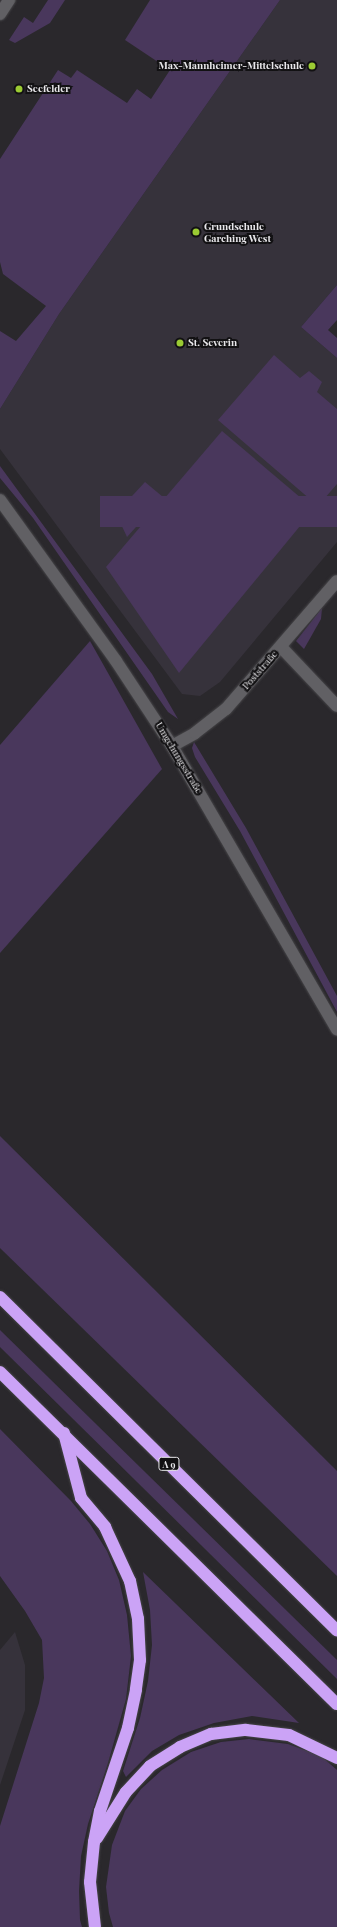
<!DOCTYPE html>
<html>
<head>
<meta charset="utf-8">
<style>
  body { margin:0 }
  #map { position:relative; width:337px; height:1927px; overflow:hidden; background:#2a282c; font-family:"Playfair Display",serif }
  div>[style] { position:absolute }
  .built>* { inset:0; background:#36323b }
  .green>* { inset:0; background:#49375c; transform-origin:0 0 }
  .roads { filter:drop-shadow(0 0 1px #464548) drop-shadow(0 0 1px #464548) }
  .minor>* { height:12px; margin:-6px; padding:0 6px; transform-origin:6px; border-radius:6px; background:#616064 }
  .highway>* { height:12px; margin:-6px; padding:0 6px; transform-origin:6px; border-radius:6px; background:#cba3f6 }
  .dots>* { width:11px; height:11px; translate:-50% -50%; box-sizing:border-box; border:2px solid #121113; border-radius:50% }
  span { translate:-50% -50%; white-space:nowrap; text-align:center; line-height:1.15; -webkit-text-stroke:4px #121113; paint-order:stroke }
  .shield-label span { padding:1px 3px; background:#121113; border:1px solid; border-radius:3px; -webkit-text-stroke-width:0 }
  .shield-label { font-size:9px; color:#e9e8eb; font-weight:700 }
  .poi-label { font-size:10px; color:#e9e8eb; font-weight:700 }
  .right { translate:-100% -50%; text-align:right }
  .left { translate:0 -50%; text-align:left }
  .street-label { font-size:10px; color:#e9e8eb }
</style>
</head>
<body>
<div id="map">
  <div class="built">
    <div style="clip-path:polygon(280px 0,337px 0,337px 285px,301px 327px,337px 358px,337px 542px,220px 682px,200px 696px,182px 694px,0 449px,0 409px,59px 314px)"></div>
    <div style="clip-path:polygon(15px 1632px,25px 1665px,25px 1710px,0 1785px,0 1650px)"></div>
  </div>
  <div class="green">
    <div style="clip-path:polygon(48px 0,65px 0,50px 23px,15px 43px,9px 40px,24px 17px,33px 23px)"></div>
    <div style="clip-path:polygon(150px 0,280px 0,59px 314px,0 409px,0 331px,16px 341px,46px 306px,3px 274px,0 262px,0 159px,58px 70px,71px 78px,77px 70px,127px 103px,137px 89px,151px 99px,170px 70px,125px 40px)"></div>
    <div style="clip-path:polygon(337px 285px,337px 320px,328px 330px,337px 338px,337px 358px,301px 327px)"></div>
    <div style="clip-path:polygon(274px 355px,300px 378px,309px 371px,322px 382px,317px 392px,337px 409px,337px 484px,318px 506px,218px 420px)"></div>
    <div style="clip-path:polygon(222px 431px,314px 509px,179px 673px,106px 567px)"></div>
    <div style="clip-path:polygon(0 466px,152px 674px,178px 719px,168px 712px,33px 518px,0 478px)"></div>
    <div style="clip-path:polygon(145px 482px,163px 497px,127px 537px,120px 522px,120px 509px)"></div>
    <div style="left:337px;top:496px;width:31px;height:237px;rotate:90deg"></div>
    <div style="clip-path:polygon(322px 608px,321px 619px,304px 649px,296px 641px)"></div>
    <div style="clip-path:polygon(90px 641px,162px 769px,0 953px,0 745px)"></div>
    <div style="clip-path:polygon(194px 742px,246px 828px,337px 996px,337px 1012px,240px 831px,195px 757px,192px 748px)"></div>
    <div style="clip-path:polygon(0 1136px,337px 1471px,337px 1576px,0 1248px)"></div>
    <div style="clip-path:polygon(0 1330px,337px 1660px,337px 1679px,0 1347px)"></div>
    <div style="clip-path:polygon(0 1429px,71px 1501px,90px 1524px,107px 1551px,119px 1580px,127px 1615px,131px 1656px,126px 1699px,108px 1763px,88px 1824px,81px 1856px,79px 1891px,80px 1920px,82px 1927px,0 1927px,0 1826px,39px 1703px,44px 1678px,42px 1640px,25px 1611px,0 1576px)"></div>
    <div style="clip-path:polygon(143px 1572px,299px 1723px,252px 1716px,214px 1723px,179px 1735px,152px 1751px,126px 1777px,123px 1771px,140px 1718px,148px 1681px,152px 1645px,150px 1610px)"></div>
    <div style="clip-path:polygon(249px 1739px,288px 1744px,321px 1756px,337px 1770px,337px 1927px,113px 1927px,109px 1913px,106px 1887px,112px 1845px,125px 1811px,141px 1789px,162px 1770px,191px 1752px,221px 1742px)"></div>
  </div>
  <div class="roads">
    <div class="minor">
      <div style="left:0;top:14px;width:17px;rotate:-57deg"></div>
      <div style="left:0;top:500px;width:198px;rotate:54.2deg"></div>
      <div style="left:116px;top:661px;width:102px;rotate:56.6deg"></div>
      <div style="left:172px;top:746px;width:328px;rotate:59.8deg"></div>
      <div style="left:281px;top:647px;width:81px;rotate:46.5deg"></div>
      <div style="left:172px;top:746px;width:26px;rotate:-29deg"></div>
      <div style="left:195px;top:733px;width:39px;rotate:-38deg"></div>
      <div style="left:226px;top:709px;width:169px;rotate:-49.1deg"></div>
    </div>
    <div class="highway">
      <div style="left:0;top:1297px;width:474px;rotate:44.7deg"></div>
      <div style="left:0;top:1372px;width:473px;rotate:44.6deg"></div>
      <div style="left:64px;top:1433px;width:67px;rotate:75.3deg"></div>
      <div style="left:81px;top:1498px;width:38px;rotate:50deg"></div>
      <div style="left:105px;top:1527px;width:60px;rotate:65.2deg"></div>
      <div style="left:130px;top:1581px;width:39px;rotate:78deg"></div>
      <div style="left:138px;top:1619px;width:41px;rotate:87.2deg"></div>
      <div style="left:140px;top:1660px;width:30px;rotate:98deg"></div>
      <div style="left:136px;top:1690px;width:39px;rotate:102deg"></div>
      <div style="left:128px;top:1728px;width:88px;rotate:108.6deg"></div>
      <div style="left:100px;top:1811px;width:32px;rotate:101deg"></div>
      <div style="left:94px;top:1842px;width:40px;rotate:95.7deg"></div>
      <div style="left:90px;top:1882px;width:45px;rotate:83.7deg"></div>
      <div style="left:97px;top:1838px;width:54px;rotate:-57.8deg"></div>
      <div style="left:126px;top:1792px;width:35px;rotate:-47deg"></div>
      <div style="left:150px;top:1766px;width:36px;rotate:-32deg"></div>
      <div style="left:180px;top:1747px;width:34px;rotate:-23deg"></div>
      <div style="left:211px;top:1734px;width:35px;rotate:-7deg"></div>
      <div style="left:246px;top:1730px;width:43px;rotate:6.6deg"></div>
      <div style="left:289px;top:1735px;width:53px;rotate:25.6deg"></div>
    </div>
  </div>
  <div class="dots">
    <div style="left:312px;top:66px;background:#9bcb33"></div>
    <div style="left:19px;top:89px;background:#9bcb33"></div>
    <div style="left:196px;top:232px;background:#9bcb33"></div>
    <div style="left:180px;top:343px;background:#9bcb33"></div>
  </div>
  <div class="shield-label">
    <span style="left:169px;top:1464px">A 9</span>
  </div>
  <div class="poi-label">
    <span class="right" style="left:304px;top:66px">Max-Mannheimer-Mittelschule</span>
    <span class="left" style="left:27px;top:89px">Seefelder</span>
    <span class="left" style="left:204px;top:232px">Grundschule<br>Garching West</span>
    <span class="left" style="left:188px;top:343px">St. Severin</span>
  </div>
  <div class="street-label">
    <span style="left:260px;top:670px;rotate:-49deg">Poststraße</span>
    <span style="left:179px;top:758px;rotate:59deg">Umgehungsstraße</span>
  </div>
</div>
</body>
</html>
